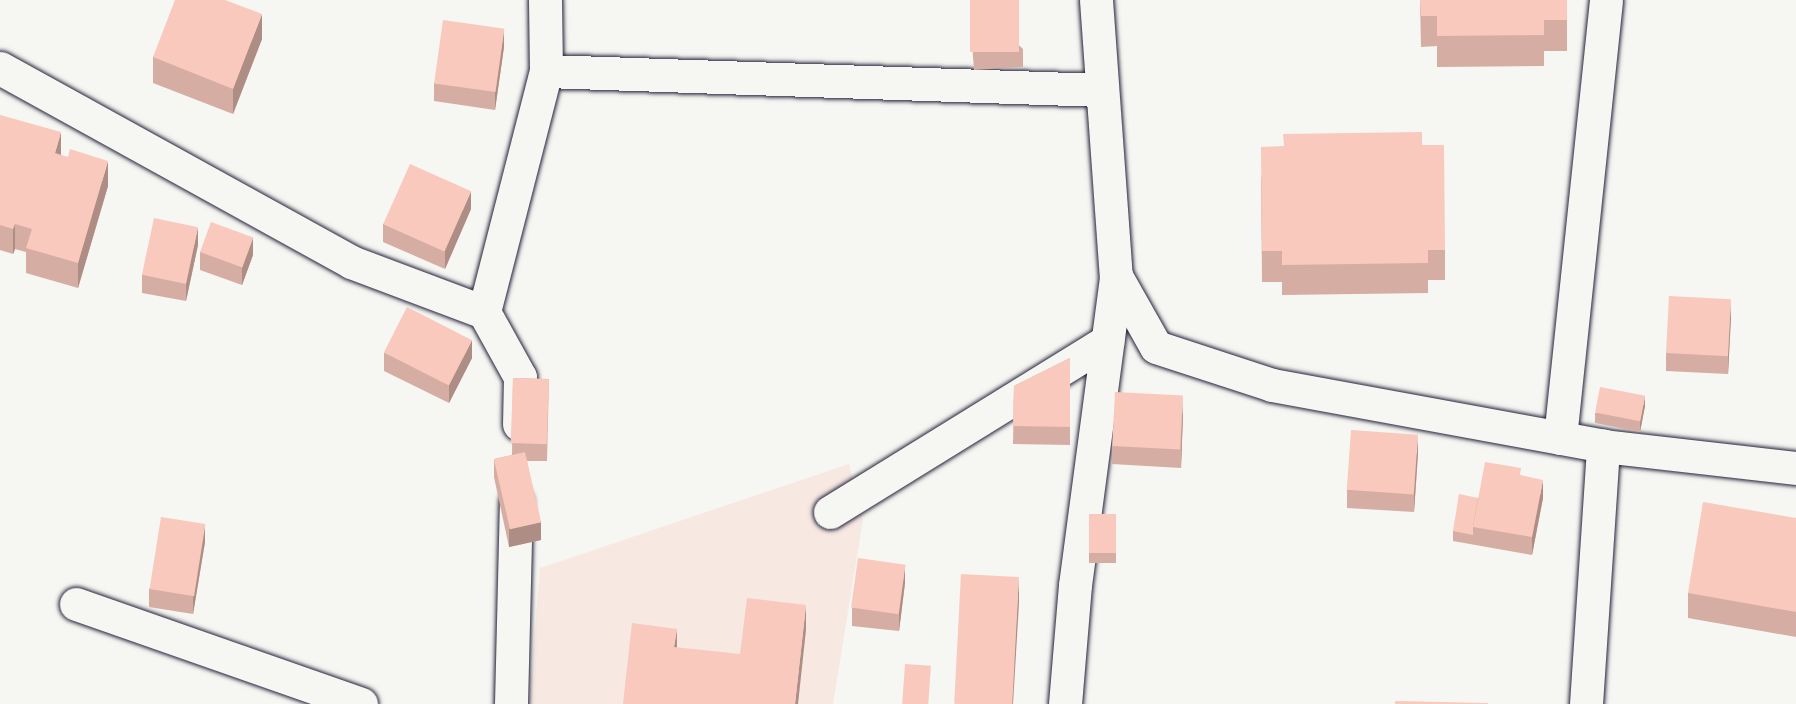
<!DOCTYPE html>
<html>
<head>
<meta charset="utf-8">
<style>
  body { margin:0 }
  #map { position:relative; width:1796px; height:704px; overflow:hidden; background:#f6f6f2; font-family:"Balsamiq Sans",sans-serif }
  div>[style] { position:absolute }
  .built>* { inset:0; background:#f7e8e2 }
  .roads { filter:drop-shadow(0 0 2px #22223b) drop-shadow(0 0 2px #22223b) }
  .street>* { height:33px; margin:-16.5px; padding:0 16.5px; transform-origin:16.5px; border-radius:16.5px; background:#f6f6f2 }
  .wall>* { inset:0; background:#d5ada2; transform-origin:0 0 }
  .shaded-wall>* { inset:0; background:#ae8d84 }
  .building>* { inset:0; background:#f8c9bc; transform-origin:0 0 }
  span { translate:-50% -50%; white-space:nowrap; text-align:center; line-height:1.15; -webkit-text-stroke:4.5px #f6f6f2; paint-order:stroke }
</style>
</head>
<body>
<div id="map">
  <div class="built">
    <div style="clip-path:polygon(849px 464px,863px 520px,833px 704px,529px 704px,540px 568px)"></div>
  </div>
  <div class="roads">
    <div class="street">
      <div style="left:545px;top:0;width:71px;rotate:89.2deg"></div>
      <div style="left:546px;top:71px;width:556px;rotate:1.96deg"></div>
      <div style="left:1096px;top:0;width:277px;rotate:85.9deg"></div>
      <div style="left:1116px;top:276px;width:81px;rotate:60.6deg"></div>
      <div style="left:1156px;top:347px;width:122px;rotate:18.1deg"></div>
      <div style="left:1272px;top:385px;width:337px;rotate:10.4deg"></div>
      <div style="left:1603px;top:446px;width:194px;rotate:6.5deg"></div>
      <div style="left:0;top:68px;width:401px;rotate:28.9deg"></div>
      <div style="left:351px;top:262px;width:142px;rotate:20.6deg"></div>
      <div style="left:484px;top:312px;width:74px;rotate:61deg"></div>
      <div style="left:520px;top:377px;width:47px;rotate:91.2deg"></div>
      <div style="left:484px;top:312px;width:249px;rotate:-75.6deg"></div>
      <div style="left:1560px;top:438px;width:440px;rotate:-84deg"></div>
      <div style="left:830px;top:512px;width:326px;rotate:-31.7deg"></div>
      <div style="left:76px;top:604px;width:302px;rotate:19.3deg"></div>
      <div style="left:511px;top:704px;width:202px;rotate:-88.6deg"></div>
      <div style="left:1065px;top:704px;width:119px;rotate:-85.2deg"></div>
      <div style="left:1075px;top:585px;width:312px;rotate:-82.4deg"></div>
      <div style="left:1586px;top:704px;width:259px;rotate:-86.2deg"></div>
    </div>
  </div>
  <div class="wall">
    <div style="clip-path:polygon(970px 0,1023px 49px,1023px 67px,974px 70px,970px 16px)"></div>
    <div style="clip-path:polygon(1420px 0,1567px 0,1567px 51px,1544px 51px,1544px 66px,1437px 67px,1437px 46px,1421px 47px)"></div>
    <div style="clip-path:polygon(262px 39px,233px 114px,153px 83px,153px 57px)"></div>
    <div style="clip-path:polygon(504px 47px,495px 110px,434px 101px,434px 83px)"></div>
    <div style="clip-path:polygon(0 115px,108px 186px,78px 288px,26px 273px,26px 252px,15px 249px,13px 254px,0 250px)"></div>
    <div style="clip-path:polygon(1422px 145px,1445px 250px,1445px 280px,1428px 280px,1428px 293px,1282px 295px,1282px 282px,1262px 282px,1261px 177px)"></div>
    <div style="clip-path:polygon(471px 209px,445px 269px,383px 242px,383px 224px)"></div>
    <div style="clip-path:polygon(198px 245px,186px 301px,142px 293px,142px 275px)"></div>
    <div style="clip-path:polygon(200px 252px,253px 255px,242px 285px,200px 270px)"></div>
    <div style="clip-path:polygon(1731px 317px,1728px 374px,1666px 371px,1666px 353px)"></div>
    <div style="clip-path:polygon(384px 353px,472px 358px,449px 403px,384px 371px)"></div>
    <div style="clip-path:polygon(1070px 358px,1070px 445px,1013px 444px,1014px 386px)"></div>
    <div style="clip-path:polygon(513px 378px,549px 379px,547px 461px,527px 461px,541px 540px,509px 547px,494px 477px,494px 459px,512px 455px)"></div>
    <div style="clip-path:polygon(1645px 406px,1640px 432px,1595px 423px,1595px 413px)"></div>
    <div style="clip-path:polygon(1183px 414px,1181px 468px,1112px 464px,1112px 446px)"></div>
    <div style="clip-path:polygon(1418px 453px,1414px 512px,1347px 508px,1347px 490px)"></div>
    <div style="clip-path:polygon(1521px 475px,1543px 498px,1532px 555px,1453px 541px,1453px 531px,1478px 498px)"></div>
    <div style="left:1089px;top:514px;width:27px;height:49px"></div>
    <div style="clip-path:polygon(1796px 518px,1796px 637px,1688px 618px,1688px 593px)"></div>
    <div style="clip-path:polygon(205px 542px,193px 614px,149px 607px,149px 589px)"></div>
    <div style="clip-path:polygon(905px 583px,899px 631px,852px 626px,852px 608px)"></div>
  </div>
  <div class="shaded-wall">
    <div style="clip-path:polygon(262px 14px,262px 39px,233px 114px,233px 89px)"></div>
    <div style="clip-path:polygon(504px 29px,504px 47px,495px 110px,495px 92px)"></div>
    <div style="clip-path:polygon(61px 132px,61px 157px,55px 153px)"></div>
    <div style="clip-path:polygon(108px 161px,108px 186px,78px 288px,78px 263px)"></div>
    <div style="clip-path:polygon(471px 191px,471px 209px,445px 269px,445px 251px)"></div>
    <div style="clip-path:polygon(15px 224px,15px 249px,13px 254px,13px 229px)"></div>
    <div style="clip-path:polygon(198px 227px,198px 245px,186px 301px,186px 283px)"></div>
    <div style="clip-path:polygon(253px 237px,253px 255px,242px 285px,242px 267px)"></div>
    <div style="clip-path:polygon(1731px 299px,1731px 317px,1728px 374px,1728px 356px)"></div>
    <div style="clip-path:polygon(472px 340px,472px 358px,449px 403px,449px 385px)"></div>
    <div style="clip-path:polygon(1183px 396px,1183px 414px,1181px 468px,1181px 450px)"></div>
    <div style="clip-path:polygon(1645px 396px,1645px 406px,1640px 432px,1640px 422px)"></div>
    <div style="clip-path:polygon(1418px 435px,1418px 453px,1414px 512px,1414px 494px)"></div>
    <div style="clip-path:polygon(1543px 480px,1543px 498px,1532px 555px,1532px 537px)"></div>
    <div style="clip-path:polygon(541px 522px,541px 540px,509px 547px,509px 529px)"></div>
    <div style="clip-path:polygon(205px 524px,205px 542px,193px 614px,193px 596px)"></div>
    <div style="clip-path:polygon(905px 565px,905px 583px,899px 631px,899px 613px)"></div>
    <div style="clip-path:polygon(1019px 577px,1019px 603px,1013px 704px,1011px 704px)"></div>
    <div style="clip-path:polygon(806px 605px,806px 630px,798px 704px,795px 704px)"></div>
    <div style="clip-path:polygon(677px 629px,677px 654px,674px 647px)"></div>
  </div>
  <div class="building">
    <div style="clip-path:polygon(175px 0,225px 0,262px 14px,233px 89px,153px 57px)"></div>
    <div style="left:970px;top:0;width:49px;height:52px"></div>
    <div style="clip-path:polygon(1420px 0,1567px 0,1567px 20px,1544px 20px,1544px 35px,1437px 36px,1437px 16px,1421px 16px)"></div>
    <div style="left:443px;top:20px;width:62px;height:64px;rotate:8deg"></div>
    <div style="clip-path:polygon(0 115px,61px 132px,55px 153px,68px 157px,70px 149px,108px 161px,78px 263px,26px 248px,32px 229px,15px 224px,13px 229px,0 225px)"></div>
    <div style="clip-path:polygon(1422px 132px,1422px 145px,1444px 145px,1445px 250px,1428px 250px,1428px 263px,1282px 265px,1282px 251px,1262px 251px,1261px 147px,1284px 146px,1283px 134px)"></div>
    <div style="left:410px;top:164px;width:67px;height:66px;rotate:24deg"></div>
    <div style="left:154px;top:218px;width:45px;height:58px;rotate:12deg"></div>
    <div style="left:211px;top:222px;width:45px;height:32px;rotate:20deg"></div>
    <div style="left:1669px;top:296px;width:62px;height:57px;rotate:3deg"></div>
    <div style="left:407px;top:307px;width:73px;height:51px;rotate:27deg"></div>
    <div style="clip-path:polygon(1070px 358px,1070px 427px,1013px 426px,1014px 386px)"></div>
    <div style="left:513px;top:378px;width:36px;height:65px;rotate:2deg"></div>
    <div style="left:1600px;top:387px;width:46px;height:26px;rotate:11deg"></div>
    <div style="left:1115px;top:392px;width:68px;height:54px;rotate:3deg"></div>
    <div style="left:1351px;top:430px;width:67px;height:60px;rotate:4deg"></div>
    <div style="left:525px;top:452px;width:72px;height:32px;rotate:77deg"></div>
    <div style="clip-path:polygon(1485px 462px,1521px 468px,1520px 475px,1543px 480px,1532px 537px,1473px 527px)"></div>
    <div style="clip-path:polygon(1459px 494px,1478px 498px,1473px 527px,1473px 535px,1453px 531px)"></div>
    <div style="clip-path:polygon(1703px 502px,1796px 518px,1796px 612px,1688px 593px)"></div>
    <div style="left:1089px;top:514px;width:27px;height:39px"></div>
    <div style="left:161px;top:517px;width:45px;height:73px;rotate:9deg"></div>
    <div style="left:858px;top:558px;width:48px;height:50px;rotate:8deg"></div>
    <div style="left:961px;top:574px;width:58px;height:130px;rotate:3deg"></div>
    <div style="clip-path:polygon(747px 598px,806px 605px,795px 704px,623px 704px,632px 623px,677px 629px,674px 647px,740px 654px)"></div>
    <div style="left:905px;top:664px;width:26px;height:40px;rotate:4deg"></div>
    <div style="clip-path:polygon(1395px 701px,1488px 703px,1488px 704px,1395px 704px)"></div>
  </div>
</div>
</body>
</html>
